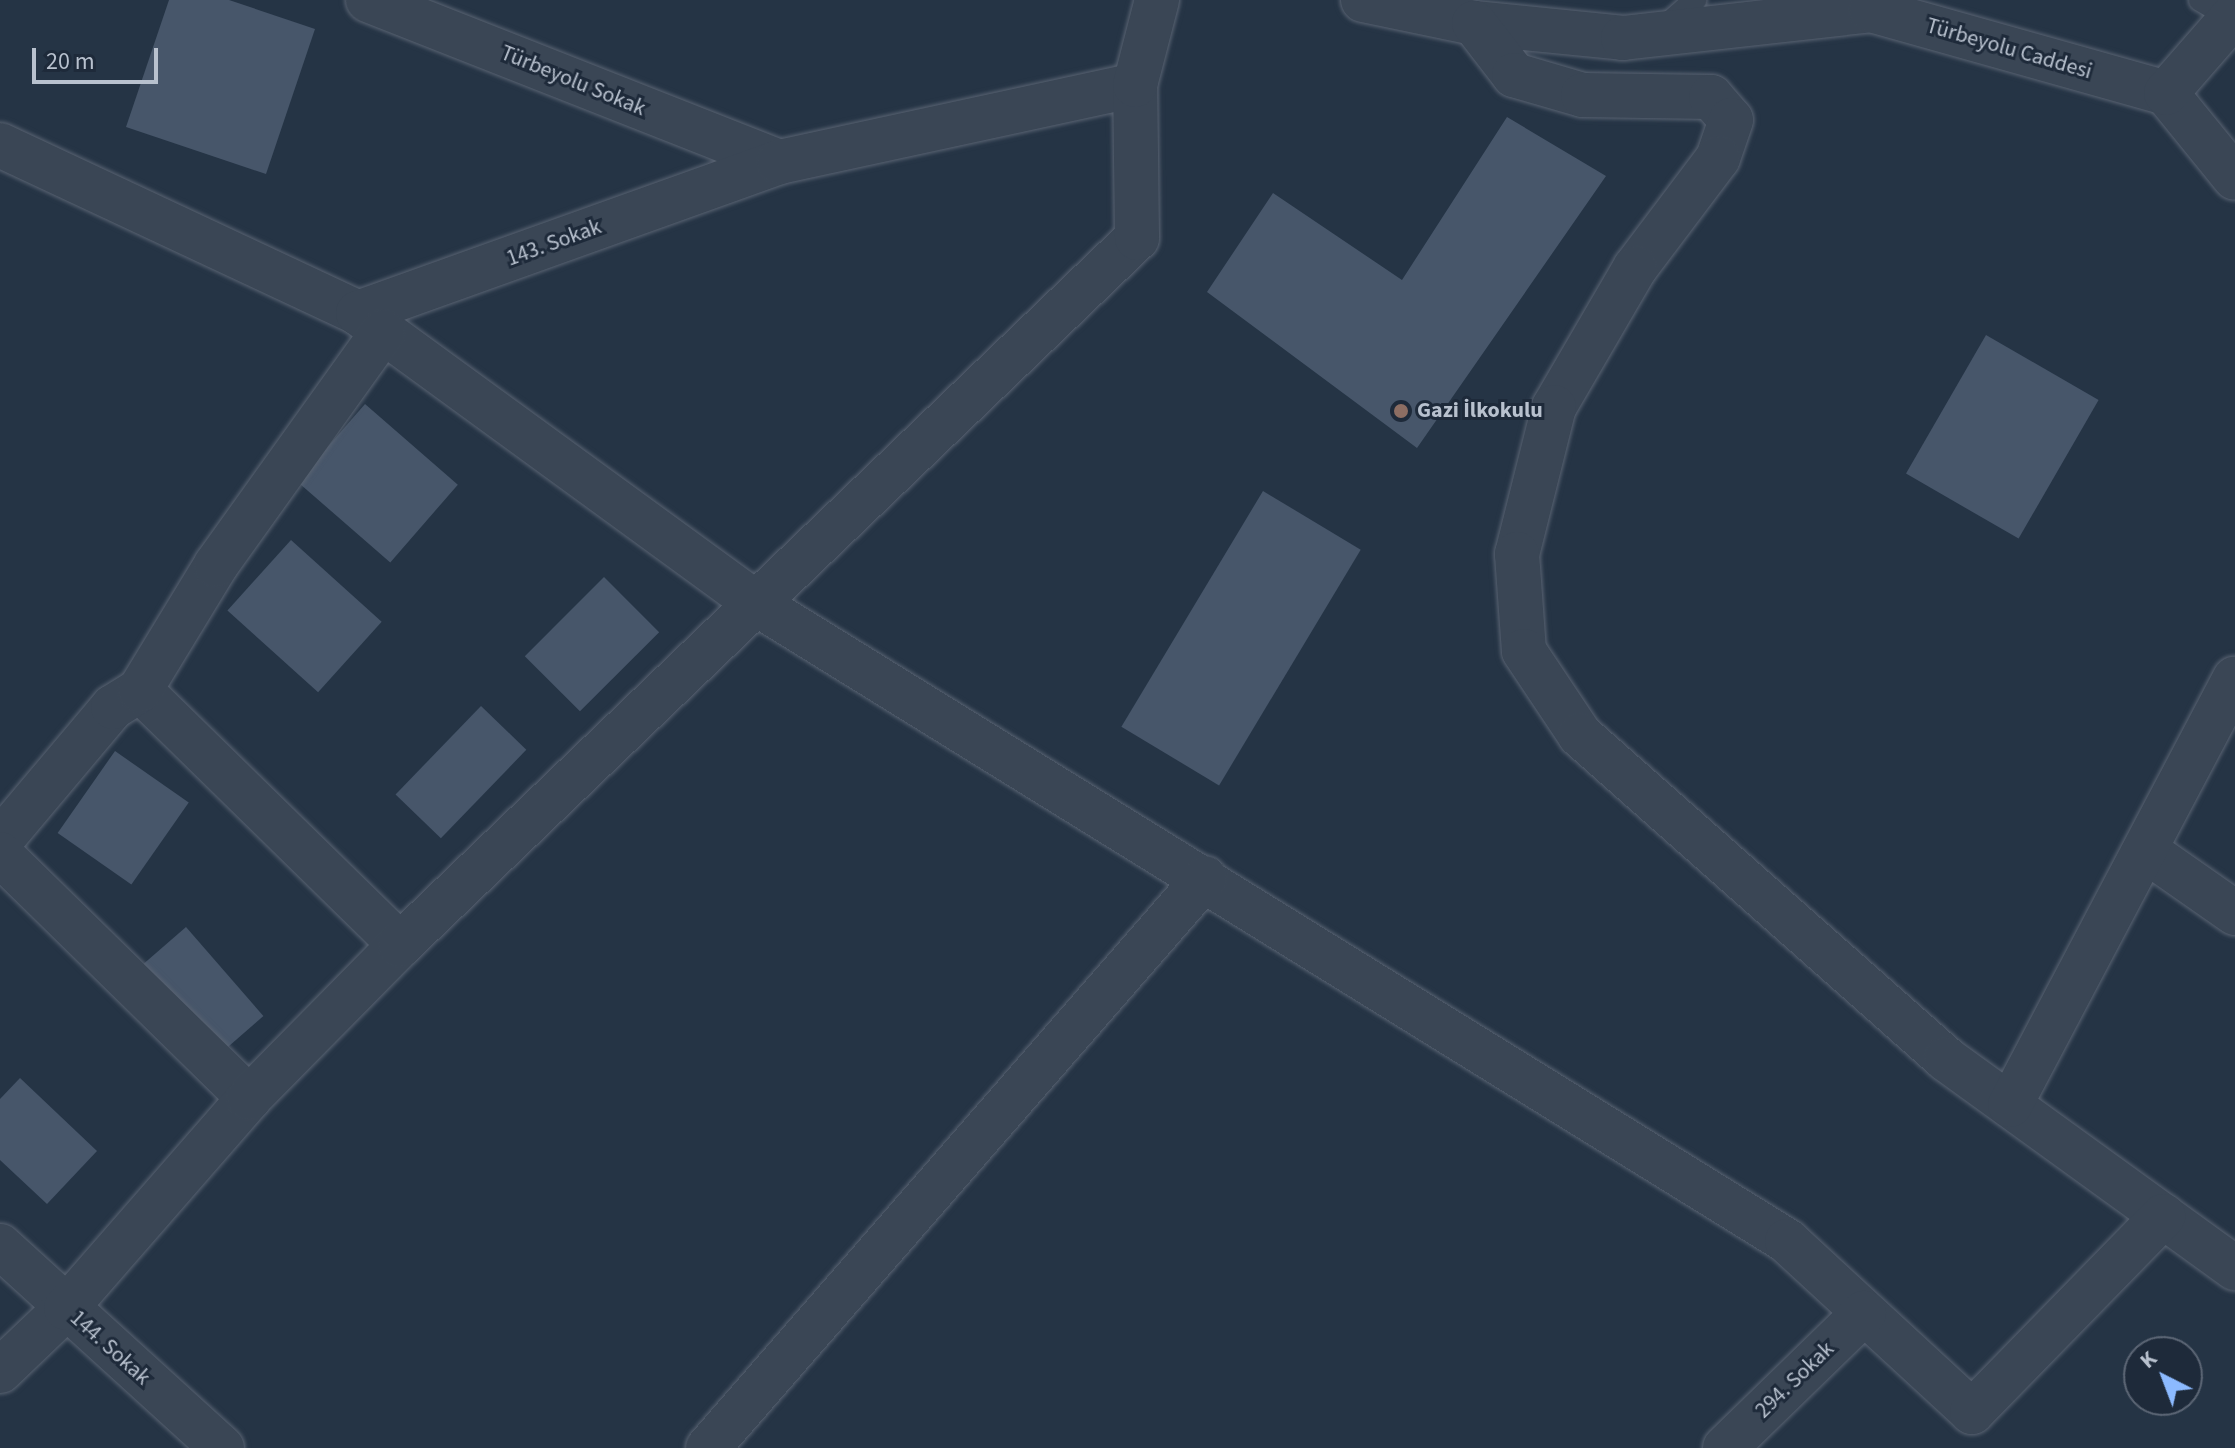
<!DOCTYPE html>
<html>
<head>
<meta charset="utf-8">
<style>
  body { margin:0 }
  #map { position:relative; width:2235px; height:1448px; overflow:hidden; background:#253445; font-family:"Source Sans 3",sans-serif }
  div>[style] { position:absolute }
  .building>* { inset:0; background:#47566a; transform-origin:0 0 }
  .roads { filter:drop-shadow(0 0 2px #596372) drop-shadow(0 0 2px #596372) }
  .service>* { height:22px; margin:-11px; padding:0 11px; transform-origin:11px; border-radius:11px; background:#3a4655 }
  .minor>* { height:44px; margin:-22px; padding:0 22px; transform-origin:22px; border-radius:22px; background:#3a4655 }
  .dots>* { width:22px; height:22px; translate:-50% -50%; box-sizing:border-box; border:4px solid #1e2a3a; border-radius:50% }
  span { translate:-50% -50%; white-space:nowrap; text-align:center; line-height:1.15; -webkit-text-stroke:6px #1e2a3a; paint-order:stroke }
  .street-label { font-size:22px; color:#b8c1ce }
  .poi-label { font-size:22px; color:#b8c1ce; font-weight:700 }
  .left { translate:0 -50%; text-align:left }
  .north { position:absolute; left:2123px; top:1336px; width:80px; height:80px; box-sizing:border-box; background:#1e2a3a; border:2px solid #5c6675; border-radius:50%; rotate:318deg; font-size:22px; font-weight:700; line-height:32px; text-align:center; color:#b8c1ce }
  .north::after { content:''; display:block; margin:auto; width:28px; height:36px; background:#8cbaff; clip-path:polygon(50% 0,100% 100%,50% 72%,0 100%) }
  .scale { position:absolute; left:32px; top:48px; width:126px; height:36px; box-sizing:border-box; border:4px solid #b8c1ce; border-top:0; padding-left:10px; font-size:24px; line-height:28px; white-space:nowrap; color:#b8c1ce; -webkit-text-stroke:6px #1e2a3a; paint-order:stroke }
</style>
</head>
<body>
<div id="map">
  <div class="building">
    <div style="clip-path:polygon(169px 0,229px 0,315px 29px,266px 174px,126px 127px)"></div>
    <div style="clip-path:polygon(1507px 117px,1606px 176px,1417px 448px,1207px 292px,1273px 193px,1402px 280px)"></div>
    <div style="left:1986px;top:335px;width:130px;height:160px;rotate:30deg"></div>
    <div style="left:365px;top:404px;width:123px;height:103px;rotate:41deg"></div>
    <div style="left:1263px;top:491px;width:114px;height:275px;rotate:31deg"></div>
    <div style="left:291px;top:540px;width:122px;height:95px;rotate:42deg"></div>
    <div style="left:604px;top:577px;width:78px;height:112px;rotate:45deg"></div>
    <div style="left:481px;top:706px;width:63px;height:123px;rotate:44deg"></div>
    <div style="left:115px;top:751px;width:90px;height:100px;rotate:35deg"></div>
    <div style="left:186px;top:927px;width:118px;height:79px;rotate:49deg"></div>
    <div style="clip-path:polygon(20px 1078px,97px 1151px,47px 1204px,0 1160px,0 1099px)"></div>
  </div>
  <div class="roads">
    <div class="service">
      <div style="left:2200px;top:0;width:36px;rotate:30deg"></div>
      <div style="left:1663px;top:28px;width:43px;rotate:-41.2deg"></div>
    </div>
    <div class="minor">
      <div style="left:368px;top:0;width:442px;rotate:21.5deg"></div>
      <div style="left:1363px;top:0;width:113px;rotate:11.7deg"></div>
      <div style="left:1474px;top:23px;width:150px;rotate:5.7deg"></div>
      <div style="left:1623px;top:38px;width:250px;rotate:-6.4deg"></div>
      <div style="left:1871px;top:10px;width:306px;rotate:15.7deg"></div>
      <div style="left:2166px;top:93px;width:109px;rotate:50.9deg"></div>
      <div style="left:1474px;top:23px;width:66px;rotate:52.4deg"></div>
      <div style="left:1514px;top:75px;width:72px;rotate:16.2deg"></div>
      <div style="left:1583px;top:95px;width:128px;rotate:0.9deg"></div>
      <div style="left:1711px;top:97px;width:30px;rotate:49deg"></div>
      <div style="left:1731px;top:120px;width:40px;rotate:108.9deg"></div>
      <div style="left:1718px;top:158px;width:138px;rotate:127deg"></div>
      <div style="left:1635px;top:268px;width:161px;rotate:120.2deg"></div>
      <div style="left:1554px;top:407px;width:152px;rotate:104.1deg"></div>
      <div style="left:1517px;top:554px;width:97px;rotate:85.9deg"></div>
      <div style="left:1524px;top:651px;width:101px;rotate:56.3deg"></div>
      <div style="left:1580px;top:735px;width:489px;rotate:41.5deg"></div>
      <div style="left:1946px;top:1059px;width:357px;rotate:35.9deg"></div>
      <div style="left:2166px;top:93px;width:105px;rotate:-48.9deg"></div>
      <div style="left:0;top:145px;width:395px;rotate:25.1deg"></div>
      <div style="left:358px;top:313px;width:494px;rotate:36.1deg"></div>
      <div style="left:757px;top:604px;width:1211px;rotate:31.73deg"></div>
      <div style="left:1787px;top:1241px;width:252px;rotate:42.7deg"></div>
      <div style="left:1972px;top:1412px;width:274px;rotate:-45.7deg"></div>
      <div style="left:358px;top:313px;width:447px;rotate:-19.7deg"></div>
      <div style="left:779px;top:162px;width:364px;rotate:-12.2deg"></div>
      <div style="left:140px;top:690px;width:364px;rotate:44.4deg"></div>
      <div style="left:0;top:841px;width:175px;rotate:-49.9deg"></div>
      <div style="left:113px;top:707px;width:32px;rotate:-32deg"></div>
      <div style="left:140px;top:690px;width:146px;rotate:-58.7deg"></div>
      <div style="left:216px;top:565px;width:287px;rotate:-54.4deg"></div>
      <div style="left:2145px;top:850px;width:110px;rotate:35deg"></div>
      <div style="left:0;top:854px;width:349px;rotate:44.4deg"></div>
      <div style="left:2010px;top:1105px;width:482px;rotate:-62.2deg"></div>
      <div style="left:0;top:1246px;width:300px;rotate:42.3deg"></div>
      <div style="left:0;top:1371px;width:91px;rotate:-43.7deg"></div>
      <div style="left:66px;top:1308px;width:279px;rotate:-48.9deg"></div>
      <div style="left:249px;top:1098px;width:215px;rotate:-45.4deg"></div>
      <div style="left:400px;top:945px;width:1021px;rotate:-43.81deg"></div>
      <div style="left:1137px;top:238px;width:153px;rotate:-90.7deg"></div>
      <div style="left:1135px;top:85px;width:88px;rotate:-75.5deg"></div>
      <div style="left:708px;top:1448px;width:756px;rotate:-48.91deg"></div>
      <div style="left:1725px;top:1448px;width:194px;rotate:-44.2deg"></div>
    </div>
  </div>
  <div class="dots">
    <div style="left:1401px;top:411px;background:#8d6e63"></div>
  </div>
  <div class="street-label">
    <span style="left:2009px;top:49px;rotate:16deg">Türbeyolu Caddesi</span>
    <span style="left:573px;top:81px;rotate:22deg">Türbeyolu Sokak</span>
    <span style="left:554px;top:243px;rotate:-20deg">143. Sokak</span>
    <span style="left:110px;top:1348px;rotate:42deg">144. Sokak</span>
    <span style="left:1795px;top:1380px;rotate:-44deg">294. Sokak</span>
  </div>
  <div class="poi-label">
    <span class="left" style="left:1417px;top:411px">Gazi İlkokulu</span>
  </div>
  <div class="north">K</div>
  <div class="scale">20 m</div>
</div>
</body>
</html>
